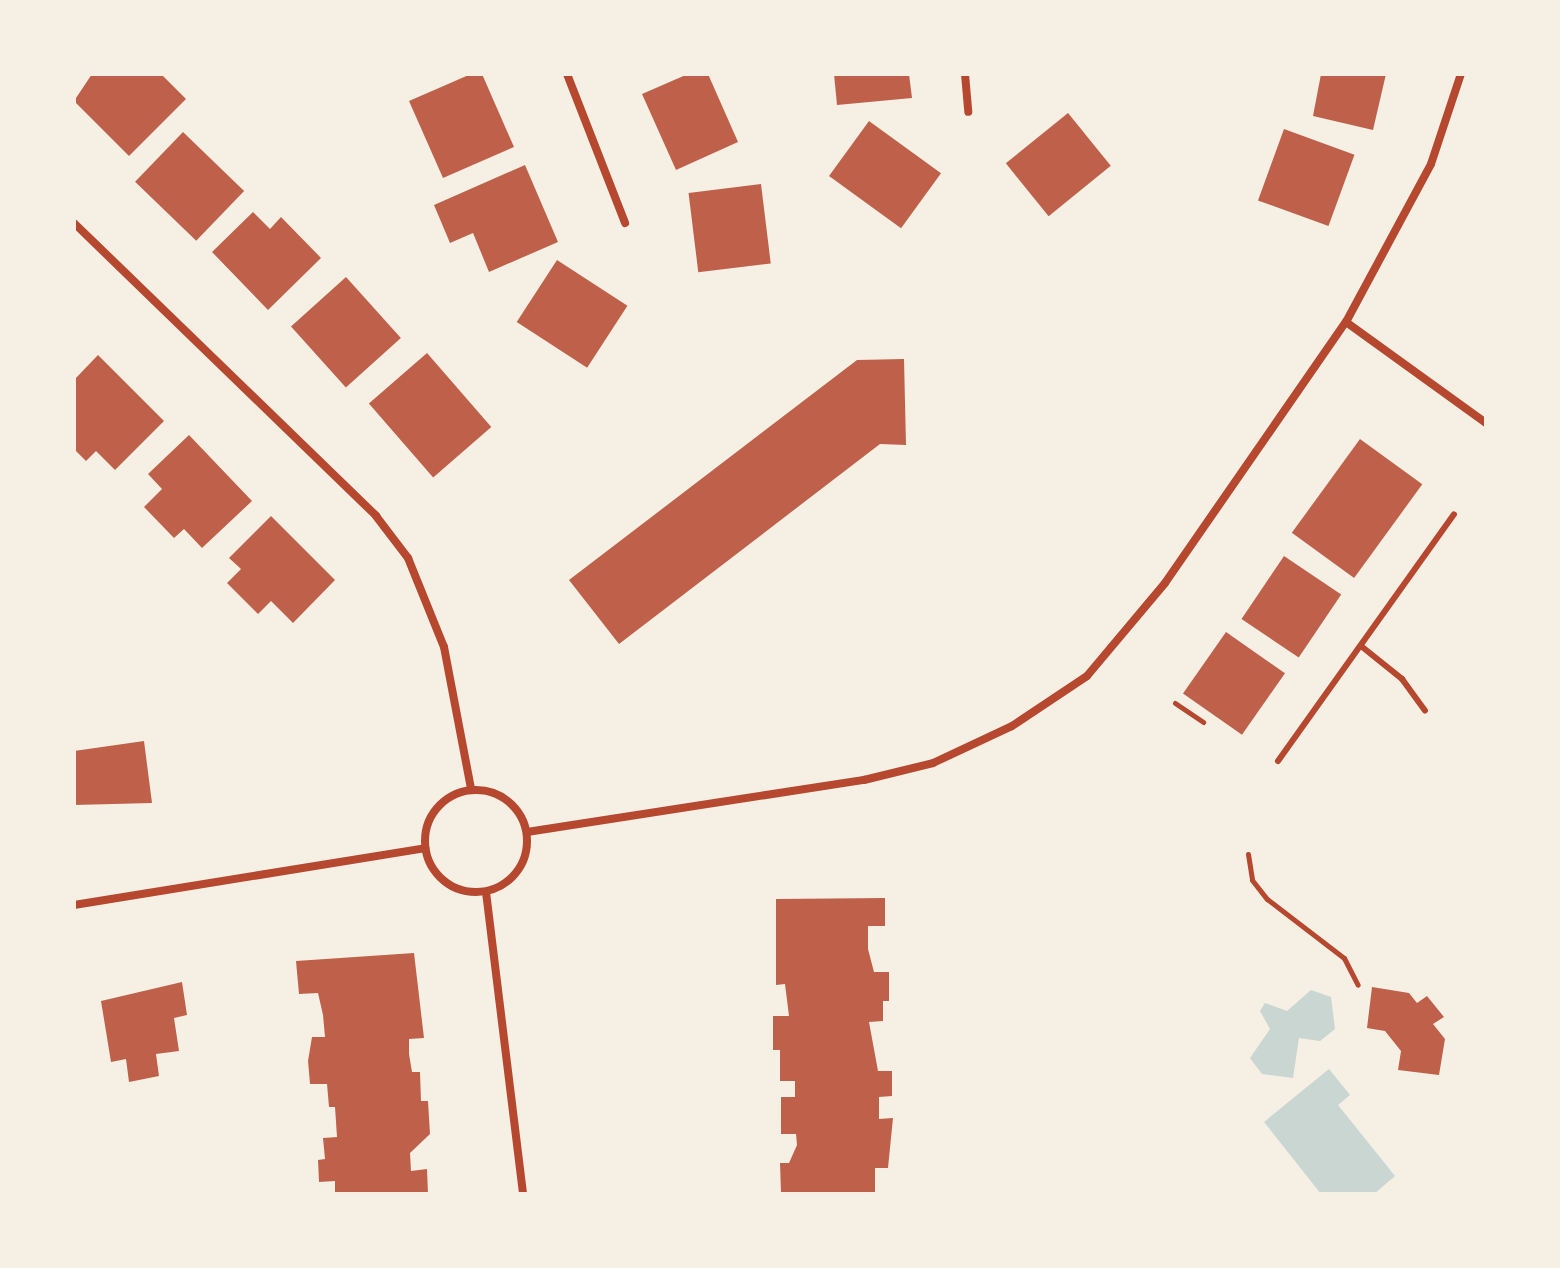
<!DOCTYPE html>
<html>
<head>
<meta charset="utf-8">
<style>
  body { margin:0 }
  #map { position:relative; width:1560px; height:1268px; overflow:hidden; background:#f6efe4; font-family:"Fira Sans",sans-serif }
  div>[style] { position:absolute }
  .water>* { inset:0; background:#c9d6d2 }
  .building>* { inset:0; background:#bf614a; transform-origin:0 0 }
  .path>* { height:5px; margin:-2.5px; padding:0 2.5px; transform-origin:2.5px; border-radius:2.5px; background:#b5482f }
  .service>* { height:6px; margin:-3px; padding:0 3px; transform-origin:3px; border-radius:3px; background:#b5482f }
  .minor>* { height:8px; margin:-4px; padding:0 4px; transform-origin:4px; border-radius:4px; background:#b5482f }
  .minor>.ring { margin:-4px; padding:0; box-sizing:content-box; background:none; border:8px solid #b5482f; border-radius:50% }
  span { translate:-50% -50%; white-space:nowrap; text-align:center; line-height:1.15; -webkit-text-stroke:8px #f6efe4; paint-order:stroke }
  .frame { position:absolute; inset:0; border:76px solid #f6efe4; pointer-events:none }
</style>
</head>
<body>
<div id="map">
  <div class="water">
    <div style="clip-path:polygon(1311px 990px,1331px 997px,1335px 1029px,1320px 1041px,1299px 1038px,1293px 1078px,1262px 1074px,1250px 1058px,1270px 1029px,1260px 1011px,1265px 1003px,1287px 1011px)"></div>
    <div style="clip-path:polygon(1329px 1069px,1350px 1095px,1338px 1105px,1395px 1176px,1374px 1194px,1321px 1194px,1264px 1122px)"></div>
  </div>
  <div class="building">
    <div style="clip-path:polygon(92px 74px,161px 74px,186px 99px,129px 156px,74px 101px)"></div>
    <div style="clip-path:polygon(471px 74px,482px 74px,514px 147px,443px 178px,409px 101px)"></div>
    <div style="clip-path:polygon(688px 74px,708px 74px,738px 142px,676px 170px,642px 94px)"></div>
    <div style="clip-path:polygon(834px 74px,909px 74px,912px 98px,837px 105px)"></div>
    <div style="clip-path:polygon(1321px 74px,1386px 74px,1373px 130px,1313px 116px)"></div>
    <div style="left:1068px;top:113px;width:68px;height:80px;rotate:51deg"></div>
    <div style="left:869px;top:121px;width:89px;height:68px;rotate:36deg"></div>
    <div style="left:1284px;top:129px;width:75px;height:76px;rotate:20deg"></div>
    <div style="left:183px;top:132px;width:85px;height:69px;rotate:44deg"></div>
    <div style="clip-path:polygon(525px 165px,558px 242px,489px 272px,473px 233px,450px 243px,434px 205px)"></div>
    <div style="left:761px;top:184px;width:80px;height:73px;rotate:83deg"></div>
    <div style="clip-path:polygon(253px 212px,270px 229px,281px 217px,321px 258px,268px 310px,212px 252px)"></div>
    <div style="left:557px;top:260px;width:84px;height:74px;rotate:33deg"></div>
    <div style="left:346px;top:277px;width:82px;height:74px;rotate:48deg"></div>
    <div style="left:427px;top:353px;width:98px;height:77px;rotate:49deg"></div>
    <div style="clip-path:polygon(98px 355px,164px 421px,115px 470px,96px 451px,86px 461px,74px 449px,74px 380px)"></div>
    <div style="clip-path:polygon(904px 359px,906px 445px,880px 444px,619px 644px,569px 580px,857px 360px)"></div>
    <div style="clip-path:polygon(189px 435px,252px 501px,202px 548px,184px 529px,174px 538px,144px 507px,162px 489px,148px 474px)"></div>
    <div style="left:1360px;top:439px;width:77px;height:116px;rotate:36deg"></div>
    <div style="clip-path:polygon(271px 516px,335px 580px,293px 623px,271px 601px,258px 614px,227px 583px,241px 569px,229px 558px)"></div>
    <div style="left:1284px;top:556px;width:69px;height:76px;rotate:34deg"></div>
    <div style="left:1226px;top:632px;width:72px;height:75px;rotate:35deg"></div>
    <div style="clip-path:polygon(144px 741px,152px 803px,74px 805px,74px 751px)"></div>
    <div style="clip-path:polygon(885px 898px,885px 926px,868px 926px,868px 949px,874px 972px,889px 972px,889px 1001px,883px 1001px,883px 1021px,869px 1022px,878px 1071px,892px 1071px,892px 1096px,879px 1097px,879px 1119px,893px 1118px,888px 1168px,875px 1168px,875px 1194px,781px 1193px,780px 1163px,789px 1163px,797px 1145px,796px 1134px,781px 1134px,781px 1097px,795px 1097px,795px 1081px,780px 1081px,780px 1050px,773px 1050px,773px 1016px,789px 1016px,785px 984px,776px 985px,776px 899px)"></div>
    <div style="clip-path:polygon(414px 953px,424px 1038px,409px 1039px,409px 1054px,412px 1072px,420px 1072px,421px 1101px,428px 1101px,430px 1134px,410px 1153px,411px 1171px,427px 1169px,428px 1194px,335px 1194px,335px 1181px,319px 1182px,318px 1160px,325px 1159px,323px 1138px,337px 1137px,335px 1107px,329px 1107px,327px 1084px,310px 1084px,308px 1061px,312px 1037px,325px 1037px,323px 1015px,318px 993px,299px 994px,296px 961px)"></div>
    <div style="clip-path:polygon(182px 982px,187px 1015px,174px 1018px,179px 1051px,156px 1054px,159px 1076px,129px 1082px,126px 1059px,111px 1062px,101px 1001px)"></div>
    <div style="clip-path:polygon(1372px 987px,1409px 993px,1417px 1003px,1427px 996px,1444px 1017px,1433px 1024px,1445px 1039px,1439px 1075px,1398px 1070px,1401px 1051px,1385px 1031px,1367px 1028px)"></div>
  </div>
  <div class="path">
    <div style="left:1175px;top:703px;width:34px;rotate:34deg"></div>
    <div style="left:1248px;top:854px;width:26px;rotate:81deg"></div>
    <div style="left:1252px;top:880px;width:24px;rotate:52deg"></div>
    <div style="left:1267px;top:899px;width:97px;rotate:37.5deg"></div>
    <div style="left:1344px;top:958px;width:30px;rotate:63deg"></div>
  </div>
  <div class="service">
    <div style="left:1361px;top:646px;width:53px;rotate:38.8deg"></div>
    <div style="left:1402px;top:679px;width:39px;rotate:54deg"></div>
    <div style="left:1278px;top:761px;width:303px;rotate:-54.5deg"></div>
  </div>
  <div class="minor">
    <div style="left:567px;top:74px;width:160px;rotate:68.7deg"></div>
    <div style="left:965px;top:74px;width:38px;rotate:85deg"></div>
    <div style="left:74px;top:223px;width:421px;rotate:44.1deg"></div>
    <div style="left:376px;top:516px;width:53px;rotate:52.7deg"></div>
    <div style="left:408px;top:558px;width:96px;rotate:68deg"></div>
    <div style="left:444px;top:647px;width:145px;rotate:79.2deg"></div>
    <div style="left:1346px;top:322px;width:173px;rotate:35.8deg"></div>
    <div class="ring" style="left:425px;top:790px;width:94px;height:94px"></div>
    <div style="left:527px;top:832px;width:341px;rotate:-8.8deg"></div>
    <div style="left:864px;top:780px;width:71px;rotate:-13.8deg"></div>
    <div style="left:933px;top:763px;width:87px;rotate:-25.1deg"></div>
    <div style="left:1012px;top:726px;width:90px;rotate:-33.7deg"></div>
    <div style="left:1087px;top:676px;width:121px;rotate:-50deg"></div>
    <div style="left:1165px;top:583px;width:318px;rotate:-55.3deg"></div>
    <div style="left:1346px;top:322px;width:179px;rotate:-61.7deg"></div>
    <div style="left:1431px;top:164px;width:95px;rotate:-71.6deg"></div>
    <div style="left:486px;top:892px;width:304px;rotate:83deg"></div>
    <div style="left:74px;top:905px;width:356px;rotate:-9.2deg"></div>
  </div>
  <div class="frame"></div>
</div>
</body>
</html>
